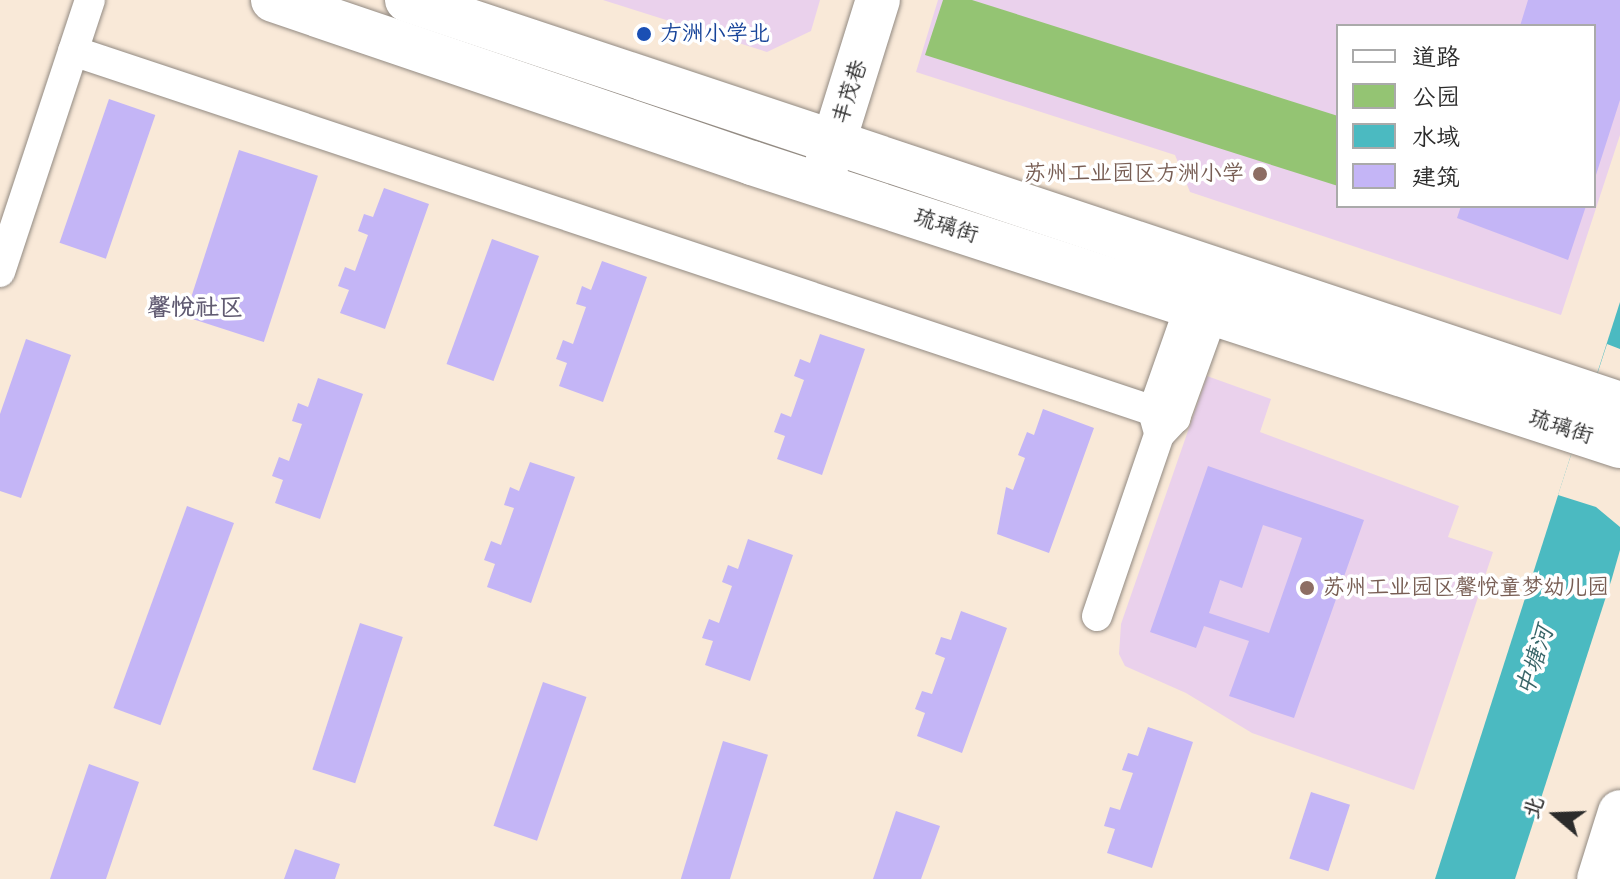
<!DOCTYPE html>
<html>
<head>
<meta charset="utf-8">
<style>
  body { margin:0 }
  #map { position:relative; width:1620px; height:879px; overflow:hidden; background:#f9e9d8; font-family:Pangolin,"LXGW WenKai TC",sans-serif }
  div>[style] { position:absolute }
  .built>* { inset:0; background:#ead1ec }
  .green>* { inset:0; background:#94c473 }
  .water>* { inset:0; background:#4bbac1 }
  .pier>* { inset:0; background:#f9e9d8 }
  .building>* { inset:0; background:#c4b5f6; transform-origin:0 0 }
  .roads { filter:drop-shadow(0 0 2px #928a82) drop-shadow(0 0 2px #928a82) }
  .street>* { height:30px; margin:-15px; padding:0 15px; transform-origin:15px; border-radius:15px; background:#fff }
  .secondary>* { height:44px; margin:-22px; padding:0 22px; transform-origin:22px; border-radius:22px; background:#fff }
  .primary>* { height:44px; margin:-22px; padding:0 22px; transform-origin:22px; border-radius:22px; background:#fff }
  .dots>* { width:22px; height:22px; translate:-50% -50%; box-sizing:border-box; border:4px solid #fff; border-radius:50% }
  span { translate:-50% -50%; white-space:nowrap; text-align:center; line-height:1.15; -webkit-text-stroke:7px #fff; paint-order:stroke }
  .transit-label { font-size:22px; color:#164399 }
  .left { translate:0 -50%; text-align:left }
  .street-label { font-size:22px; color:#2b2b2b }
  .education-label { font-size:22px; color:#785e54 }
  .right { translate:-100% -50%; text-align:right }
  .neighbourhood-label { font-size:24px; color:#615b72; font-weight:700 }
  .water-label { font-size:24px; color:#386467; font-style:italic }
  .legend { position:absolute; left:1336px; top:24px; width:260px; height:184px; box-sizing:border-box; background:#fff; border:2px solid #aaa; margin:0; padding:10px 14px; list-style:none; font-size:24px; color:#2b2b2b }
  .legend li { display:flex; align-items:center; gap:16px; height:40px }
  .legend b { width:40px; border:2px solid #aaa }
  .north { position:absolute; left:1516px; top:775px; width:80px; height:80px; -webkit-text-stroke:6px #fff; paint-order:stroke; rotate:289deg; font-size:22px; font-weight:700; line-height:32px; text-align:center; color:#2b2b2b }
  .north::after { content:''; display:block; margin:auto; width:28px; height:36px; background:#2b2b2b; clip-path:polygon(50% 0,100% 100%,50% 72%,0 100%) }
</style>
</head>
<body>
<div id="map">
  <div class="built">
    <div style="clip-path:polygon(603px 0,820px 0,811px 31px,767px 52px)"></div>
    <div style="clip-path:polygon(evenodd,938px 0,1620px 0,1620px 135px,1561px 315px,1190px 192px,1175px 155px,916px 72px,938px 0,1338px 26px,1594px 26px,1594px 206px,1338px 206px,1338px 26px)"></div>
    <div style="clip-path:polygon(1207px 376px,1271px 399px,1260px 432px,1459px 506px,1448px 537px,1493px 552px,1414px 790px,1252px 733px,1186px 693px,1125px 666px,1119px 654px,1121px 624px)"></div>
  </div>
  <div class="green">
    <div style="clip-path:polygon(943px 0,972px 0,1338px 116px,1338px 186px,925px 55px)"></div>
  </div>
  <div class="water">
    <div style="clip-path:polygon(1620px 302px,1620px 550px,1612px 578px,1515px 879px,1435px 879px)"></div>
  </div>
  <div class="pier">
    <div style="clip-path:polygon(1607px 344px,1620px 349px,1620px 527px,1596px 507px,1558px 495px)"></div>
  </div>
  <div class="building">
    <div style="clip-path:polygon(1528px 0,1620px 0,1620px 100px,1595px 178px,1594px 26px,1520px 26px)"></div>
    <div style="left:109px;top:99px;width:49px;height:152px;rotate:19deg"></div>
    <div style="left:239px;top:150px;width:83px;height:175px;rotate:18deg"></div>
    <div style="clip-path:polygon(384px 188px,429px 204px,385px 329px,340px 313px,349px 290px,338px 286px,345px 267px,355px 271px,368px 235px,358px 231px,364px 214px,373px 217px)"></div>
    <div style="clip-path:polygon(1461px 206px,1586px 206px,1568px 260px,1457px 218px)"></div>
    <div style="left:492px;top:239px;width:50px;height:133px;rotate:20deg"></div>
    <div style="clip-path:polygon(602px 261px,647px 277px,603px 402px,559px 386px,567px 363px,556px 359px,563px 340px,573px 344px,586px 307px,576px 304px,582px 286px,591px 290px)"></div>
    <div style="clip-path:polygon(820px 334px,865px 349px,822px 475px,777px 459px,785px 436px,774px 432px,781px 413px,791px 417px,804px 380px,794px 376px,800px 359px,810px 363px)"></div>
    <div style="clip-path:polygon(26px 339px,71px 355px,21px 498px,0 491px,0 414px)"></div>
    <div style="clip-path:polygon(318px 378px,363px 394px,320px 519px,275px 503px,283px 480px,272px 476px,279px 457px,289px 461px,302px 424px,292px 421px,298px 403px,308px 407px)"></div>
    <div style="clip-path:polygon(1043px 409px,1094px 428px,1049px 553px,997px 534px,1006px 487px,1013px 490px,1025px 458px,1018px 455px,1027px 432px,1034px 435px)"></div>
    <div style="clip-path:polygon(530px 462px,575px 477px,531px 603px,487px 587px,495px 564px,484px 560px,491px 541px,501px 545px,514px 508px,504px 505px,510px 487px,519px 491px)"></div>
    <div style="clip-path:polygon(evenodd,1208px 466px,1364px 520px,1294px 718px,1229px 696px,1249px 641px,1204px 626px,1196px 648px,1150px 632px,1208px 466px,1263px 525px,1302px 538px,1269px 633px,1209px 613px,1220px 580px,1242px 588px,1263px 525px)"></div>
    <div style="left:187px;top:506px;width:50px;height:215px;rotate:20deg"></div>
    <div style="clip-path:polygon(748px 539px,793px 555px,750px 681px,705px 665px,713px 641px,702px 638px,709px 619px,719px 623px,732px 586px,722px 582px,728px 565px,738px 569px)"></div>
    <div style="clip-path:polygon(961px 611px,1007px 628px,962px 753px,917px 736px,925px 713px,915px 709px,922px 691px,932px 694px,945px 658px,935px 654px,941px 637px,951px 640px)"></div>
    <div style="left:360px;top:623px;width:45px;height:154px;rotate:18deg"></div>
    <div style="left:543px;top:682px;width:46px;height:152px;rotate:19deg"></div>
    <div style="clip-path:polygon(1148px 727px,1193px 742px,1152px 868px,1107px 853px,1115px 829px,1104px 826px,1110px 807px,1120px 810px,1133px 773px,1122px 770px,1128px 753px,1138px 756px)"></div>
    <div style="left:723px;top:741px;width:47px;height:145px;rotate:17deg"></div>
    <div style="clip-path:polygon(89px 764px,139px 782px,106px 879px,50px 879px)"></div>
    <div style="left:1311px;top:792px;width:41px;height:70px;rotate:18deg"></div>
    <div style="clip-path:polygon(896px 811px,940px 826px,921px 879px,873px 879px)"></div>
    <div style="clip-path:polygon(295px 849px,340px 864px,335px 879px,284px 879px)"></div>
  </div>
  <div class="roads">
    <div class="street">
      <div style="left:73px;top:51px;width:1162px;rotate:18.42deg"></div>
      <div style="left:0;top:272px;width:287px;rotate:-71.7deg"></div>
      <div style="left:1158px;top:429px;width:19px;rotate:-106deg"></div>
      <div style="left:1153px;top:411px;width:111px;rotate:-70.6deg"></div>
      <div style="left:1097px;top:616px;width:191px;rotate:-71.1deg"></div>
      <div style="left:1159px;top:435px;width:23px;rotate:-47deg"></div>
      <div style="left:1175px;top:418px;width:112px;rotate:-70.1deg"></div>
    </div>
    <div class="secondary">
      <div style="left:273px;top:0;width:506px;rotate:18.79deg"></div>
      <div style="left:752px;top:163px;width:913px;rotate:18.06deg"></div>
      <div style="left:407px;top:0;width:1279px;rotate:18.42deg"></div>
      <div style="left:824px;top:173px;width:181px;rotate:-72.7deg"></div>
    </div>
    <div class="primary">
      <div style="left:1599px;top:879px;width:70px;rotate:-72.6deg"></div>
    </div>
  </div>
  <div class="dots">
    <div style="left:644px;top:34px;background:#1a4fb4"></div>
    <div style="left:1260px;top:174px;background:#8d6e63"></div>
    <div style="left:1307px;top:588px;background:#8d6e63"></div>
  </div>
  <div class="transit-label">
    <span class="left" style="left:660px;top:34px">方洲小学北</span>
  </div>
  <div class="street-label">
    <span style="left:850px;top:92px;rotate:-72deg">丰茂巷</span>
    <span style="left:946px;top:226px;rotate:18deg">琉璃街</span>
    <span style="left:1561px;top:427px;rotate:18deg">琉璃街</span>
  </div>
  <div class="education-label">
    <span class="right" style="left:1244px;top:174px">苏州工业园区方洲小学</span>
    <span class="left" style="left:1323px;top:588px">苏州工业园区馨悦童梦幼儿园</span>
  </div>
  <div class="neighbourhood-label">
    <span style="left:195px;top:308px">馨悦社区</span>
  </div>
  <div class="water-label">
    <span style="left:1535px;top:661px;rotate:-72deg">中塘河</span>
  </div>
  <ul class="legend">
  <li><b style="height:10px;background:#fff"></b>道路</li>
  <li><b style="height:22px;background:#94c473"></b>公园</li>
  <li><b style="height:22px;background:#4bbac1"></b>水域</li>
  <li><b style="height:22px;background:#c4b5f6"></b>建筑</li>
  </ul>
  <div class="north">北</div>
</div>
</body>
</html>
